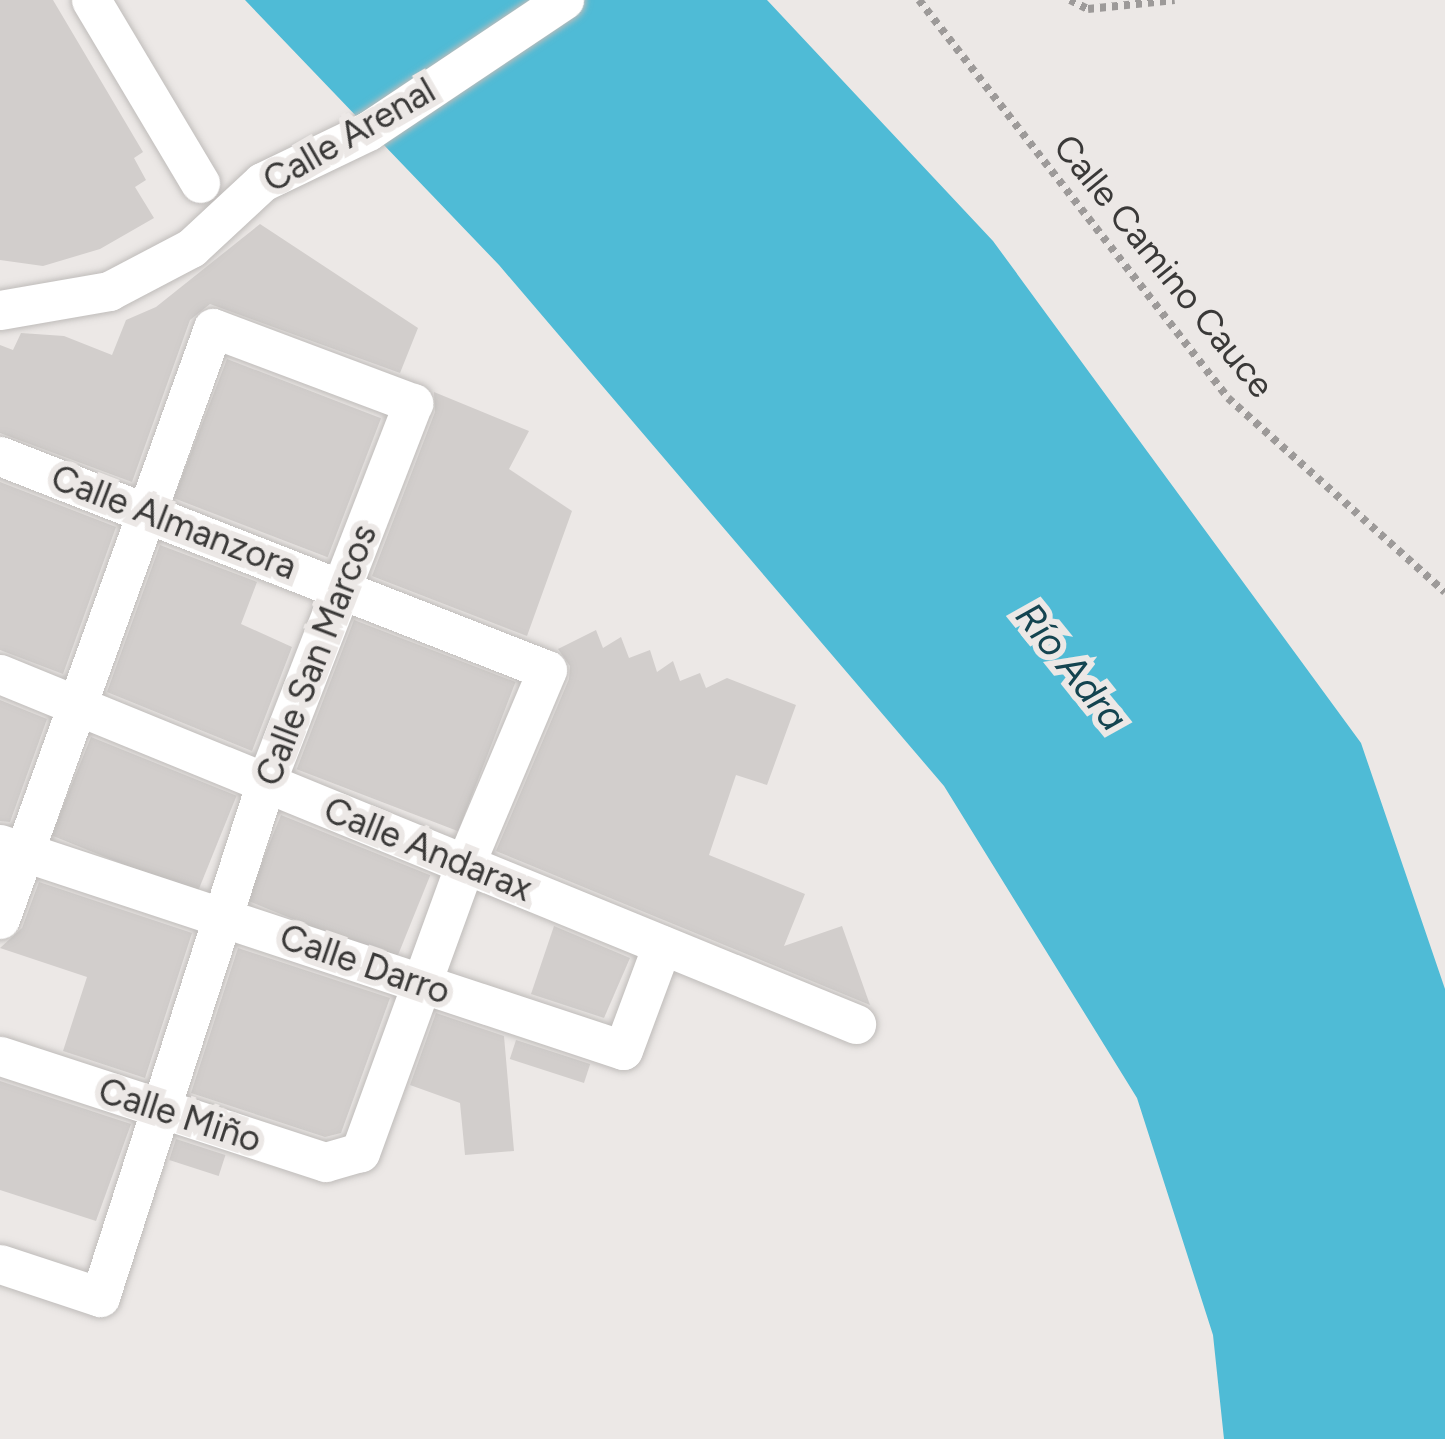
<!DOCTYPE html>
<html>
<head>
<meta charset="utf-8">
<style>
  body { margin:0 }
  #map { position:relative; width:1445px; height:1439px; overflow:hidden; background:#ece8e6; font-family:Figtree,sans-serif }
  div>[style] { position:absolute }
  .water>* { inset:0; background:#4fbbd6 }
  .building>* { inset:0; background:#d2cecc; transform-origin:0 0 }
  .path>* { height:8px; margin-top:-4px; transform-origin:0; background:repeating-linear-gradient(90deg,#9d9a99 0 6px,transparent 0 12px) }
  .roads { filter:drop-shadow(0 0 3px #bfbcba) drop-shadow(0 0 3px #bfbcba) }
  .minor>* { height:39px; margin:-19.5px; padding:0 19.5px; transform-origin:19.5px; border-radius:19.5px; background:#fff }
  span { translate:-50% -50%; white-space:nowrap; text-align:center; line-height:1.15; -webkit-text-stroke:12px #ece8e6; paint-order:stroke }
  .street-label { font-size:36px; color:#3a3938 }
  .water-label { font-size:39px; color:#144450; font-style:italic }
</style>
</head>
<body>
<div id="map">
  <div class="water">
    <div style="clip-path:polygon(245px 0,767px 0,993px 241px,1361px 743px,1445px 989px,1445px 1439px,1224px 1439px,1213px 1335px,1137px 1098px,944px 786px,499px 265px)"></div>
  </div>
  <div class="building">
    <div style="clip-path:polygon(0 0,53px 0,143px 152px,134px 158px,146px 180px,135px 187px,154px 218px,100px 249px,43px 266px,0 260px)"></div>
    <div style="clip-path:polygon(260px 224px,418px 328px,400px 373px,210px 304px,190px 320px,132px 482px,0 433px,0 345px,13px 350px,21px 333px,64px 336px,112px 355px,126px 320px,156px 307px)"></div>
    <div style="left:227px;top:359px;width:165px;height:149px;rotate:21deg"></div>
    <div style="clip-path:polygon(434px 392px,529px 431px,509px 469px,572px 511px,527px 636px,372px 576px,435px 412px)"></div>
    <div style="clip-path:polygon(0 482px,116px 527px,63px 674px,0 650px)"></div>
    <div style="clip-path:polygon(160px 545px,257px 582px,241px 624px,292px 647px,252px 751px,107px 692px)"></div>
    <div style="left:354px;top:620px;width:173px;height:160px;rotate:21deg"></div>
    <div style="clip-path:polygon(596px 630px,603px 648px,621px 637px,629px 658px,650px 650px,657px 672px,673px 661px,680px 681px,700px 673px,706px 688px,727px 678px,796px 705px,767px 785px,736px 775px,709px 855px,805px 894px,784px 946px,842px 926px,870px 1005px,496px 851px,569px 679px,570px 666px,558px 649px)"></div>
    <div style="clip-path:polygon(0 700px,47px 719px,10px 822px,0 821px)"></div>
    <div style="left:91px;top:737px;width:157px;height:106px;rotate:22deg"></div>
    <div style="left:281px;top:815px;width:161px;height:92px;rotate:22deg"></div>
    <div style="clip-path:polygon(39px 882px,192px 933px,145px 1078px,63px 1051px,87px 977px,0 948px,22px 928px)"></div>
    <div style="clip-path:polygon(554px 926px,630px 958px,604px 1018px,531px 994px)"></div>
    <div style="clip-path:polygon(238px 948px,390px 998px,341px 1133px,325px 1137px,191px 1093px)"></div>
    <div style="clip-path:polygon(436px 1013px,504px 1036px,514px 1151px,465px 1155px,460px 1103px,410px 1085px)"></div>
    <div style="left:516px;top:1040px;width:78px;height:20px;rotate:18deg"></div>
    <div style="clip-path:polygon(0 1081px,131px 1124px,96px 1221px,0 1190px)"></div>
    <div style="left:176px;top:1139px;width:52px;height:22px;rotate:18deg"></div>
  </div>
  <div class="path">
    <div style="left:919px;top:0;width:504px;rotate:52.17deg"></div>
    <div style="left:1228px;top:398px;width:291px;rotate:41.8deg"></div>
    <div style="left:1070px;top:0;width:20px;rotate:27deg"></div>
    <div style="left:1088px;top:9px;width:87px;rotate:-5.9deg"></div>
  </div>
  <div class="roads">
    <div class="minor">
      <div style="left:91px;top:0;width:213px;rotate:59.2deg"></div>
      <div style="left:0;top:310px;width:111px;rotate:-9.9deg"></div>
      <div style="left:109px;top:291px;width:93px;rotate:-27.7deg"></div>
      <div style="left:191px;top:248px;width:97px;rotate:-42.9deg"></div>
      <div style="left:262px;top:182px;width:118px;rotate:-25.7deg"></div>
      <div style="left:368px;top:131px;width:236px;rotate:-33.8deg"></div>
      <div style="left:0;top:456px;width:587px;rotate:21.37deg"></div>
      <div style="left:547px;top:670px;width:211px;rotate:112.9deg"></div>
      <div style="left:465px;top:864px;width:307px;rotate:110deg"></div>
      <div style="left:360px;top:1152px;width:36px;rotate:164deg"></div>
      <div style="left:325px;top:1162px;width:342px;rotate:-161.9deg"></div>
      <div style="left:0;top:674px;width:925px;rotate:22.24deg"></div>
      <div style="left:0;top:844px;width:656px;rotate:18.3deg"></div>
      <div style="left:623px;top:1050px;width:112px;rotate:-69.6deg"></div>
      <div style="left:0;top:919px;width:628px;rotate:-70.18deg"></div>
      <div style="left:213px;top:328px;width:214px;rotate:20.6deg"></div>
      <div style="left:413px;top:403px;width:407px;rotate:111.2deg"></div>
      <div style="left:266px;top:782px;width:541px;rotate:107.87deg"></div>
      <div style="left:100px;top:1297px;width:105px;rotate:-161.7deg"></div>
    </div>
  </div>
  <div class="street-label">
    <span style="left:349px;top:135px;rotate:-30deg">Calle Arenal</span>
    <span style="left:1164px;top:266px;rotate:51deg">Calle Camino Cauce</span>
    <span style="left:174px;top:522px;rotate:21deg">Calle Almanzora</span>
    <span style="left:316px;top:655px;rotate:-69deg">Calle San Marcos</span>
    <span style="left:428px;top:849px;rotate:22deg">Calle Andarax</span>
    <span style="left:365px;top:964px;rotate:19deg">Calle Darro</span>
    <span style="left:180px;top:1115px;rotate:18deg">Calle Miño</span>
  </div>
  <div class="water-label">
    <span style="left:1071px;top:667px;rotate:51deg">Río Adra</span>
  </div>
</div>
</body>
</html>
